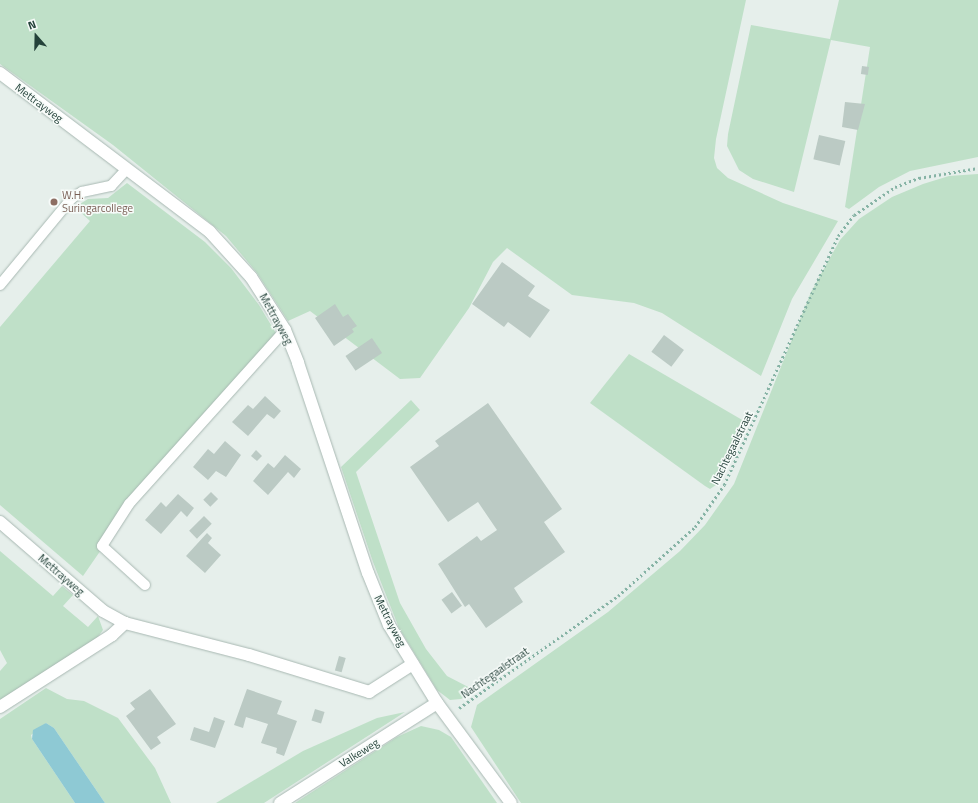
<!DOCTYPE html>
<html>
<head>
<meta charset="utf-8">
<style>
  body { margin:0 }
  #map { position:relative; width:978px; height:803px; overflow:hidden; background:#e6efeb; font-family:"Titillium Web",sans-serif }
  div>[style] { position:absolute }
  .green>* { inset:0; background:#bfe0c8 }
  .water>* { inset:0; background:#8ec9d4 }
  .building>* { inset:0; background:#bbcac4; transform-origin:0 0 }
  .path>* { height:2.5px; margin-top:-1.25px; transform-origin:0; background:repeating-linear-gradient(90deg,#86b3a5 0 2px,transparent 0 5px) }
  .roads { filter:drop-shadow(0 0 1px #a8b8b2) drop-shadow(0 0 1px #a8b8b2) }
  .lane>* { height:10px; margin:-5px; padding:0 5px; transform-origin:5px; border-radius:5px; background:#fff }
  .street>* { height:12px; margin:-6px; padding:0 6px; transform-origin:6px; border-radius:6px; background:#fff }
  .dots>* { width:11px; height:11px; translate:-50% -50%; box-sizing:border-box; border:2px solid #f7fbf9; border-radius:50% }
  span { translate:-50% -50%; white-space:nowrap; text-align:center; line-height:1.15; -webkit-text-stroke:3px #f7fbf9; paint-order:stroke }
  .street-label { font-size:11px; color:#24423a }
  .education-label { font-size:11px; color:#785e54 }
  .left { translate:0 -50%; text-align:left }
  .north { position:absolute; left:16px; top:16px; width:40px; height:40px; -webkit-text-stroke:3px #f7fbf9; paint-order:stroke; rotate:340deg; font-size:11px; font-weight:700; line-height:16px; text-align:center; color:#24423a }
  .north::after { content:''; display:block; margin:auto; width:14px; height:18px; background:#24423a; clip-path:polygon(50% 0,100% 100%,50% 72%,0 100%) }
</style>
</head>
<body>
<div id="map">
  <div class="green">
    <div style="clip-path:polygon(0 0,746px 0,716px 139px,714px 158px,717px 168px,728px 178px,783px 203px,838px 221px,792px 299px,761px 376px,662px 313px,634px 303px,572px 295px,507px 248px,493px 262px,469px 308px,420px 378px,400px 379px,310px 311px,288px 321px,257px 273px,226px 236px,113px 145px,0 64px)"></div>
    <div style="clip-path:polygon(839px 0,978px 0,978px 157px,910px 171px,879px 187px,849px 209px,845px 207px,870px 47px,831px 40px,794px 192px,753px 179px,739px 170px,727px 146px,728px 134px,751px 25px,830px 39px)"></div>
    <div style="clip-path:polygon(978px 174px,978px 803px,521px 803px,471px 727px,477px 705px,608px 612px,680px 551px,705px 525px,734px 484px,811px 292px,840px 240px,859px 219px,892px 197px,923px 184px,949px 176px)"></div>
    <div style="clip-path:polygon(127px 183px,205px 242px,231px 268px,259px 305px,277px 335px,273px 350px,123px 518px,83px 576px,0 505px,0 327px,90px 221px,75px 207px,88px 199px,108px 198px)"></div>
    <div style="clip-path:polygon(629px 354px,744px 421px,716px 485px,710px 489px,705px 486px,590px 403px)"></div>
    <div style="clip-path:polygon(411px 400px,420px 410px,356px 472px,400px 603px,426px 649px,447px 676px,476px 691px,461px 699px,450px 700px,437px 690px,399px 628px,373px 562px,341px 467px)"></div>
    <div style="clip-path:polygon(0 551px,53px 596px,62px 586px,73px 595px,63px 606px,88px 627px,98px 616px,103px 630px,94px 642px,0 701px,0 671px,7px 663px,0 650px)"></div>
    <div style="clip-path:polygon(46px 688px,67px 699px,84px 701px,118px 718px,155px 768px,171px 803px,105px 803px,54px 728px,46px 723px,31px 735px,32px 739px,75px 803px,0 803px,0 719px)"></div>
    <div style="clip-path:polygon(405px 712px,264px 803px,216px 803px,303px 751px,377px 718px)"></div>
    <div style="clip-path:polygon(421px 726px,439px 730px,451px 737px,497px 803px,295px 803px,397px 737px)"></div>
  </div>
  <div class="water">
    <div style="clip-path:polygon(46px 723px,54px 728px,105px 803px,75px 803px,32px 739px,33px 730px)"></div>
  </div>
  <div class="building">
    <div style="left:862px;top:66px;width:7px;height:8px;rotate:8deg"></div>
    <div style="clip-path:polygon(845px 102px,865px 104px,858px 130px,842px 127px)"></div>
    <div style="left:819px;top:135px;width:27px;height:25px;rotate:13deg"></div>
    <div style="clip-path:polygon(502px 262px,535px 286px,528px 296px,550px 310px,530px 338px,508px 322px,504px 327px,472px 304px)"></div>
    <div style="clip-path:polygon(335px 304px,343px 317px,348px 314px,357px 326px,352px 329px,354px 332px,334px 346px,315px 318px)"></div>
    <div style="left:664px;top:335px;width:25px;height:21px;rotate:37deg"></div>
    <div style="left:372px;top:338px;width:18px;height:32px;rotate:56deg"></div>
    <div style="clip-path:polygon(265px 396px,281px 411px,274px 419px,267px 414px,248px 436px,232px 422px,248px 405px,253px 409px)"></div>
    <div style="clip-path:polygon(488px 403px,562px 509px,544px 522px,565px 552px,514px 588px,523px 602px,486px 628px,469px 604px,465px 607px,438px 564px,477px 536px,481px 541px,497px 530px,478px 502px,448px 522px,410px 467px,439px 446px,435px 441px)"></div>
    <div style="clip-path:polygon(225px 441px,241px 455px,226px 477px,216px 471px,208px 480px,193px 467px,208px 449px,214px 454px)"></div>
    <div style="clip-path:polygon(256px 450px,262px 456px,257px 461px,251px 456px)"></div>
    <div style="clip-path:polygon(285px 455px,301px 469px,294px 478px,288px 472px,268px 495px,253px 481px,268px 463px,274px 468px)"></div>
    <div style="left:211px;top:492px;width:10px;height:11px;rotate:45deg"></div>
    <div style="clip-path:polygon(178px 494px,194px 508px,187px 517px,181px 511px,161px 534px,145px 520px,161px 502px,166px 507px)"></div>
    <div style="left:204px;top:516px;width:11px;height:21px;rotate:45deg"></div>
    <div style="clip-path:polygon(207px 533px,212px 538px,208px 543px,221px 555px,205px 573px,186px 556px)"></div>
    <div style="left:452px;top:592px;width:17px;height:13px;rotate:54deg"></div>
    <div style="left:339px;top:656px;width:7px;height:15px;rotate:16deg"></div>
    <div style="clip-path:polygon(150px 689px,176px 724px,157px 737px,161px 743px,151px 750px,126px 716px,135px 709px,130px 703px)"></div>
    <div style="clip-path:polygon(247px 689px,282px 701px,277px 714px,297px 721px,284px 756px,276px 753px,277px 748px,261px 743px,268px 724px,246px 717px,243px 728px,234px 725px)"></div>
    <div style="left:315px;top:709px;width:10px;height:12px;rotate:17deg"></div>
    <div style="clip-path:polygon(214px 717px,225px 721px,215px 748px,190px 740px,194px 727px,209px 732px)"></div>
  </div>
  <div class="path">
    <div style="left:459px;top:708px;width:194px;rotate:-35.2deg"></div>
    <div style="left:618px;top:596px;width:103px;rotate:-41.9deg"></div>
    <div style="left:695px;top:527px;width:51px;rotate:-55.4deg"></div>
    <div style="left:724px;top:485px;width:274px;rotate:-65.4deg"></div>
    <div style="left:838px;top:236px;width:26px;rotate:-53deg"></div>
    <div style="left:854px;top:215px;width:50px;rotate:-34.3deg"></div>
    <div style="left:895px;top:187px;width:26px;rotate:-21deg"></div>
    <div style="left:919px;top:178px;width:60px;rotate:-9.6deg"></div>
  </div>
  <div class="roads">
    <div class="lane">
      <div style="left:0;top:285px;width:113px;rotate:-50.4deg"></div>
      <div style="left:72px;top:198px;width:12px;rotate:-31deg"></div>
      <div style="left:82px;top:192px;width:30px;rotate:-12deg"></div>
      <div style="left:111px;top:186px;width:23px;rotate:-47deg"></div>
      <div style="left:145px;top:585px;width:58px;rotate:-137.8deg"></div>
      <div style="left:102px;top:546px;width:50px;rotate:-57.3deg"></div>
      <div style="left:129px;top:504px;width:234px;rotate:-48.1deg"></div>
    </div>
    <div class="street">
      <div style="left:0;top:73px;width:263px;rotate:37.1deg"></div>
      <div style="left:210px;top:232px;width:61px;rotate:47.7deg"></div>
      <div style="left:251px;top:277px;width:63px;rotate:57.3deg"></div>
      <div style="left:285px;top:330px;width:35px;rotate:68deg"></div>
      <div style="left:298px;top:363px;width:221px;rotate:71.6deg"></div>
      <div style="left:368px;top:573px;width:56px;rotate:68deg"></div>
      <div style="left:389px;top:625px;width:92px;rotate:58.4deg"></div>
      <div style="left:437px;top:703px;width:124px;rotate:53.5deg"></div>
      <div style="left:0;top:522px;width:136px;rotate:40.8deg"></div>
      <div style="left:103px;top:611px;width:25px;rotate:29deg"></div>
      <div style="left:125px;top:623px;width:128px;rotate:14.5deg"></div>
      <div style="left:249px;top:655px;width:126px;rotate:17.1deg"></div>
      <div style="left:369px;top:692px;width:52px;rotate:-32.5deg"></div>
      <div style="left:0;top:707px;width:133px;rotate:-32.7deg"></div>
      <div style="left:112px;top:635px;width:18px;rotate:-43deg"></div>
      <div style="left:280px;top:803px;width:186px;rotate:-32.5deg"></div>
    </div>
  </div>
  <div class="dots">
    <div style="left:54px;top:202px;background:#8d6e63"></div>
  </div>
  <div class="street-label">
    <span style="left:39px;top:103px;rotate:37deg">Mettrayweg</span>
    <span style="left:276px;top:319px;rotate:61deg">Mettrayweg</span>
    <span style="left:732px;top:448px;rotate:-64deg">Nachtegaalstraat</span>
    <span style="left:61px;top:575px;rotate:41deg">Mettrayweg</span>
    <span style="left:390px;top:621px;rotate:63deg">Mettrayweg</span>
    <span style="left:495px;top:673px;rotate:-35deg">Nachtegaalstraat</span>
    <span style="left:359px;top:753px;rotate:-32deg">Valkeweg</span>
  </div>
  <div class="education-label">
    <span class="left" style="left:62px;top:202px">W.H.<br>Suringarcollege</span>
  </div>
  <div class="north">N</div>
</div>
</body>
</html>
